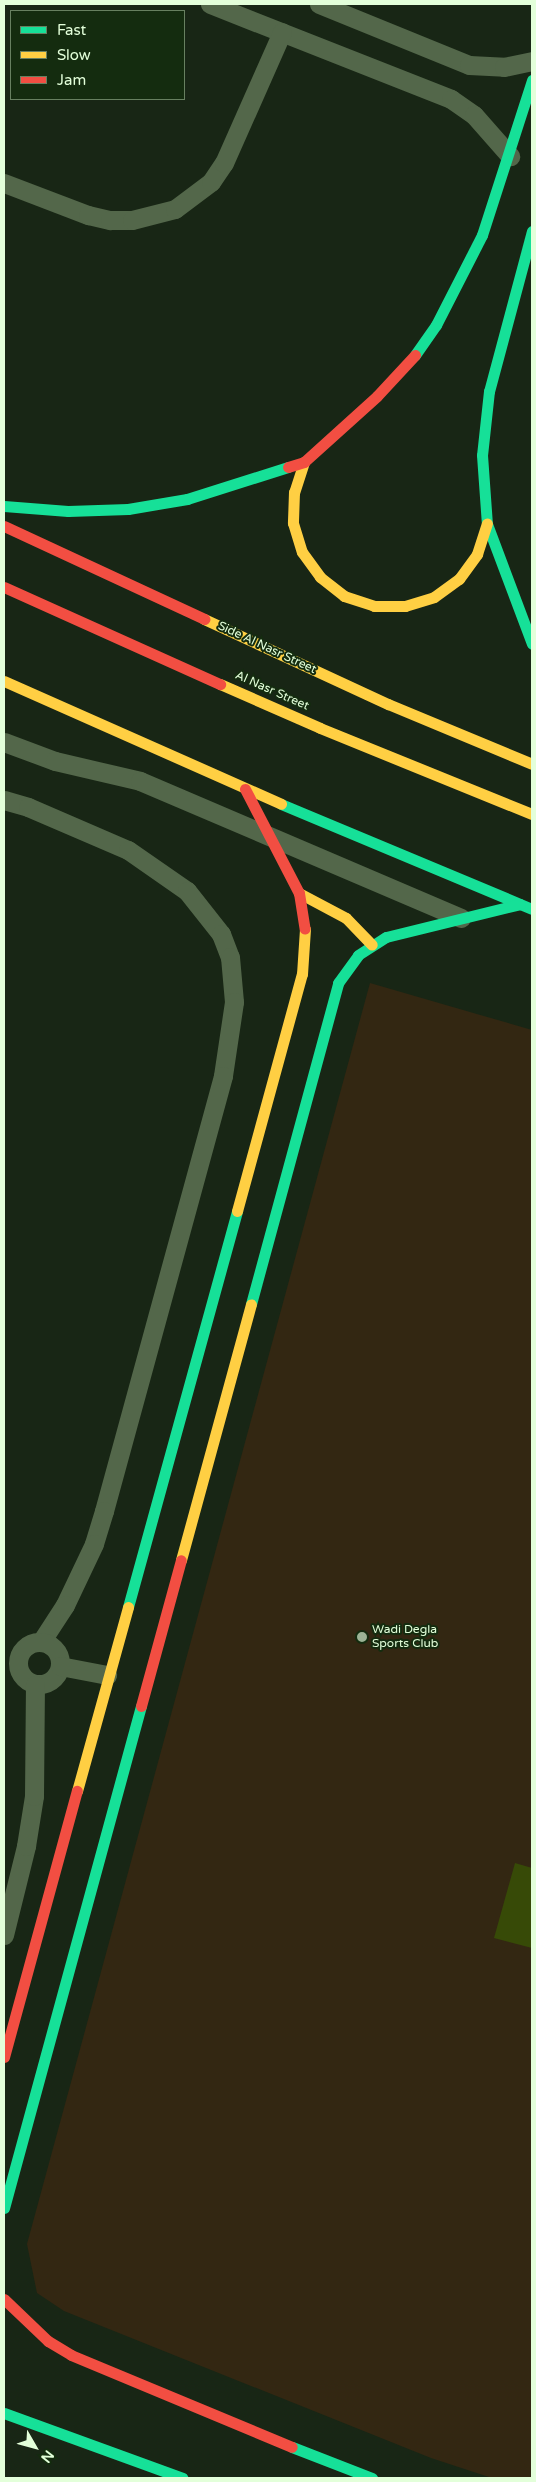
<!DOCTYPE html>
<html>
<head>
<meta charset="utf-8">
<style>
  body { margin:0 }
  #map { position:relative; width:536px; height:2482px; overflow:hidden; background:#182615; font-family:"Varela Round",sans-serif }
  div>[style] { position:absolute }
  .green>* { inset:0; background:#332712 }
  .water>* { inset:0; background:#374a07 }
  .street>* { height:19px; margin:-9.5px; padding:0 9.5px; transform-origin:9.5px; border-radius:9.5px; background:#53674a }
  .street>.ring { margin:-9.5px; padding:0; box-sizing:content-box; background:none; border:19px solid #53674a; border-radius:50% }
  .fast>* { height:11px; margin:-5.5px; padding:0 5.5px; transform-origin:5.5px; border-radius:5.5px; background:#16e098 }
  .slow>* { height:11px; margin:-5.5px; padding:0 5.5px; transform-origin:5.5px; border-radius:5.5px; background:#ffcf43 }
  .jam>* { height:11px; margin:-5.5px; padding:0 5.5px; transform-origin:5.5px; border-radius:5.5px; background:#f24e42 }
  .dots>* { width:14px; height:14px; translate:-50% -50%; box-sizing:border-box; border:2px solid #142c0f; border-radius:50% }
  span { translate:-50% -50%; white-space:nowrap; text-align:center; line-height:1.15; -webkit-text-stroke:4px #142c0f; paint-order:stroke }
  .street-label { font-size:12px; color:#e3ffda }
  .poi-label { font-size:12px; color:#e3ffda }
  .left { translate:0 -50%; text-align:left }
  .frame { position:absolute; inset:0; border:5px solid #e3ffda; pointer-events:none }
  .legend { position:absolute; left:10px; top:10px; width:175px; height:90px; box-sizing:border-box; background:#142c0f; border:1px solid #678060; margin:0; padding:6px 9px; list-style:none; font-size:15px; color:#e3ffda }
  .legend li { display:flex; align-items:center; gap:10px; height:25px }
  .legend b { width:25px; border:1px solid #678060 }
  .north { position:absolute; left:10px; top:2422px; width:50px; height:50px; -webkit-text-stroke:4px #142c0f; paint-order:stroke; rotate:128deg; font-size:14px; font-weight:700; line-height:20px; text-align:center; color:#e3ffda }
  .north::after { content:''; display:block; margin:auto; width:18px; height:22px; background:#e3ffda; clip-path:polygon(50% 0,100% 100%,50% 72%,0 100%) }
</style>
</head>
<body>
<div id="map">
  <div class="green">
    <div style="clip-path:polygon(370px 983px,532px 1030px,532px 2478px,492px 2478px,431px 2458px,64px 2311px,37px 2293px,27px 2244px)"></div>
  </div>
  <div class="water">
    <div style="clip-path:polygon(515px 1863px,532px 1868px,532px 1948px,494px 1938px)"></div>
  </div>
  <div class="street">
    <div style="left:210px;top:4px;width:259px;rotate:21.5deg"></div>
    <div style="left:451px;top:99px;width:28px;rotate:35deg"></div>
    <div style="left:474px;top:115px;width:55px;rotate:48.7deg"></div>
    <div style="left:319px;top:4px;width:162px;rotate:22.1deg"></div>
    <div style="left:469px;top:65px;width:35px;rotate:3deg"></div>
    <div style="left:504px;top:67px;width:29px;rotate:-12deg"></div>
    <div style="left:4px;top:183px;width:90px;rotate:20.9deg"></div>
    <div style="left:88px;top:215px;width:23px;rotate:13deg"></div>
    <div style="left:110px;top:220px;width:22px"></div>
    <div style="left:132px;top:220px;width:44px;rotate:-14.3deg"></div>
    <div style="left:175px;top:209px;width:45px;rotate:-36.9deg"></div>
    <div style="left:211px;top:182px;width:23px;rotate:-56deg"></div>
    <div style="left:224px;top:163px;width:143px;rotate:-66.1deg"></div>
    <div style="left:4px;top:742px;width:54px;rotate:20.4deg"></div>
    <div style="left:55px;top:761px;width:87px;rotate:13.2deg"></div>
    <div style="left:140px;top:781px;width:349px;rotate:23.1deg"></div>
    <div style="left:4px;top:800px;width:25px;rotate:16deg"></div>
    <div style="left:28px;top:807px;width:109px;rotate:23.3deg"></div>
    <div style="left:128px;top:850px;width:72px;rotate:34.8deg"></div>
    <div style="left:187px;top:891px;width:55px;rotate:51.7deg"></div>
    <div style="left:221px;top:934px;width:25px;rotate:69deg"></div>
    <div style="left:230px;top:957px;width:45px;rotate:84.9deg"></div>
    <div style="left:234px;top:1002px;width:75px;rotate:98.5deg"></div>
    <div style="left:223px;top:1076px;width:451px;rotate:105.3deg"></div>
    <div style="left:104px;top:1511px;width:34px;rotate:107deg"></div>
    <div style="left:94px;top:1544px;width:68px;rotate:115.4deg"></div>
    <div style="left:65px;top:1605px;width:44px;rotate:123deg"></div>
    <div class="ring" style="left:18px;top:1642px;width:23px;height:23px"></div>
    <div style="left:60px;top:1666px;width:48px;rotate:10.8deg"></div>
    <div style="left:4px;top:1935px;width:92px;rotate:-76.1deg"></div>
    <div style="left:26px;top:1846px;width:51px;rotate:-80.9deg"></div>
    <div style="left:34px;top:1796px;width:111px;rotate:-89.5deg"></div>
  </div>
  <div class="fast">
    <div style="left:532px;top:231px;width:166px;rotate:105deg"></div>
    <div style="left:489px;top:391px;width:64px;rotate:96.2deg"></div>
    <div style="left:482px;top:455px;width:69px;rotate:85.9deg"></div>
    <div style="left:487px;top:524px;width:128px;rotate:69.4deg"></div>
    <div style="left:415px;top:355px;width:37px;rotate:-55deg"></div>
    <div style="left:436px;top:325px;width:101px;rotate:-62.9deg"></div>
    <div style="left:482px;top:235px;width:163px;rotate:-72.1deg"></div>
    <div style="left:4px;top:506px;width:64px;rotate:4.5deg"></div>
    <div style="left:68px;top:511px;width:60px;rotate:-1.9deg"></div>
    <div style="left:128px;top:509px;width:60px;rotate:-9.6deg"></div>
    <div style="left:187px;top:499px;width:106px;rotate:-17.6deg"></div>
    <div style="left:281px;top:804px;width:272px;rotate:22.7deg"></div>
    <div style="left:251px;top:1304px;width:333px;rotate:-74.8deg"></div>
    <div style="left:338px;top:983px;width:34px;rotate:-54deg"></div>
    <div style="left:358px;top:955px;width:33px;rotate:-33deg"></div>
    <div style="left:386px;top:937px;width:138px;rotate:-13.8deg"></div>
    <div style="left:128px;top:1607px;width:411px;rotate:-74.6deg"></div>
    <div style="left:4px;top:2208px;width:520px;rotate:-74.74deg"></div>
    <div style="left:4px;top:2413px;width:190px;rotate:20deg"></div>
    <div style="left:292px;top:2447px;width:86px;rotate:21.2deg"></div>
  </div>
  <div class="slow">
    <div style="left:304px;top:462px;width:32px;rotate:108deg"></div>
    <div style="left:294px;top:492px;width:31px;rotate:92deg"></div>
    <div style="left:293px;top:523px;width:30px;rotate:73deg"></div>
    <div style="left:302px;top:552px;width:31px;rotate:54deg"></div>
    <div style="left:320px;top:577px;width:31px;rotate:38deg"></div>
    <div style="left:344px;top:596px;width:32px;rotate:18deg"></div>
    <div style="left:374px;top:606px;width:31px"></div>
    <div style="left:405px;top:606px;width:30px;rotate:-17deg"></div>
    <div style="left:434px;top:597px;width:31px;rotate:-36deg"></div>
    <div style="left:459px;top:579px;width:31px;rotate:-54deg"></div>
    <div style="left:477px;top:554px;width:32px;rotate:-72deg"></div>
    <div style="left:204px;top:619px;width:203px;rotate:24.8deg"></div>
    <div style="left:388px;top:704px;width:156px;rotate:22.6deg"></div>
    <div style="left:4px;top:681px;width:303px;rotate:23.9deg"></div>
    <div style="left:220px;top:684px;width:109px;rotate:23.7deg"></div>
    <div style="left:320px;top:728px;width:229px;rotate:22.1deg"></div>
    <div style="left:299px;top:893px;width:53px;rotate:28deg"></div>
    <div style="left:346px;top:918px;width:37px;rotate:46deg"></div>
    <div style="left:237px;top:1211px;width:246px;rotate:-74.7deg"></div>
    <div style="left:302px;top:974px;width:45px;rotate:-86.2deg"></div>
    <div style="left:181px;top:1560px;width:265px;rotate:-74.7deg"></div>
    <div style="left:77px;top:1791px;width:191px;rotate:-74.5deg"></div>
  </div>
  <div class="jam">
    <div style="left:288px;top:467px;width:17px;rotate:-17deg"></div>
    <div style="left:304px;top:462px;width:98px;rotate:-42.1deg"></div>
    <div style="left:377px;top:396px;width:56px;rotate:-47.2deg"></div>
    <div style="left:4px;top:526px;width:221px;rotate:24.9deg"></div>
    <div style="left:4px;top:587px;width:237px;rotate:24.2deg"></div>
    <div style="left:245px;top:789px;width:117px;rotate:62.6deg"></div>
    <div style="left:299px;top:893px;width:36px;rotate:81deg"></div>
    <div style="left:141px;top:1706px;width:151px;rotate:-74.7deg"></div>
    <div style="left:4px;top:2057px;width:276px;rotate:-74.7deg"></div>
    <div style="left:4px;top:2299px;width:61px;rotate:43.7deg"></div>
    <div style="left:48px;top:2341px;width:27px;rotate:31deg"></div>
    <div style="left:71px;top:2355px;width:239px;rotate:22.6deg"></div>
  </div>
  <div class="dots">
    <div style="left:362px;top:1637px;background:#9cb395"></div>
  </div>
  <div class="street-label">
    <span style="left:267px;top:648px;rotate:25deg">Side Al Nasr Street</span>
    <span style="left:272px;top:691px;rotate:24deg">Al Nasr Street</span>
  </div>
  <div class="poi-label">
    <span class="left" style="left:372px;top:1637px">Wadi Degla<br>Sports Club</span>
  </div>
  <div class="frame"></div>
  <ul class="legend">
  <li><b style="height:6px;background:#16e098"></b>Fast</li>
  <li><b style="height:6px;background:#ffcf43"></b>Slow</li>
  <li><b style="height:6px;background:#f24e42"></b>Jam</li>
  </ul>
  <div class="north">N</div>
</div>
</body>
</html>
